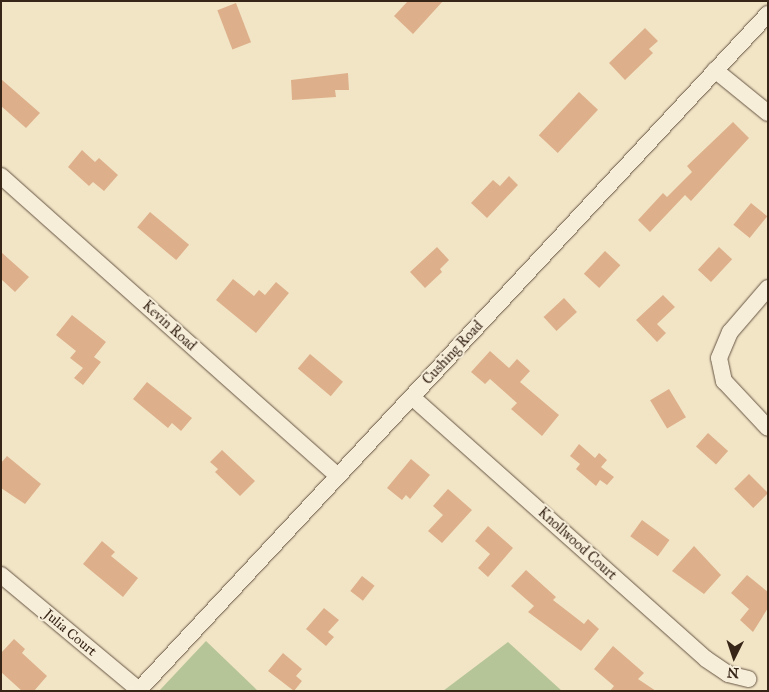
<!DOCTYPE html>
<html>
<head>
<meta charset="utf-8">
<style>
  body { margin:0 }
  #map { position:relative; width:769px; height:692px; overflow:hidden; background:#f2e5c6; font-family:"IM FELL Great Primer",serif }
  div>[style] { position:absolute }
  .green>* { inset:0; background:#b6c598 }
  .building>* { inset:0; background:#ddb08b; transform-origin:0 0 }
  .roads { filter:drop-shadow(0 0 1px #665543) drop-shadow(0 0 1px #665543) }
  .street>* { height:16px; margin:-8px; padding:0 8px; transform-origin:8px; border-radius:8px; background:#f7eeda }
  span { translate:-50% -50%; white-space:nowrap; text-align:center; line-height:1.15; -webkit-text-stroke:4px #f7eeda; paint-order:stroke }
  .street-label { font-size:14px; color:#372517 }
  .frame { position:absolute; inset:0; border:2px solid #372517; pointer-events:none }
  .north { position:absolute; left:709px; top:632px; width:50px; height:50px; -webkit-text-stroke:4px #f7eeda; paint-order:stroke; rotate:184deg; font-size:14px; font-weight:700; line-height:20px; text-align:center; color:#372517 }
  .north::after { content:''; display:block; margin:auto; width:18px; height:22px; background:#372517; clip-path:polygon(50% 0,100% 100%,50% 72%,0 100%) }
</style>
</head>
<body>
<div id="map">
  <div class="green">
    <div style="clip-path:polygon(206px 641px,258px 691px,159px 691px)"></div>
    <div style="clip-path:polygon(508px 642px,562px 691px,443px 691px)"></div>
  </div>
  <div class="building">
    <div style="clip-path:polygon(408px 1px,443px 1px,413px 34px,394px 16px)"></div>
    <div style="left:236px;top:3px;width:42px;height:20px;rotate:69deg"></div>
    <div style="clip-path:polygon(645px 28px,658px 41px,649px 49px,653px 53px,625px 80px,609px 63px)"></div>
    <div style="clip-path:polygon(348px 73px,349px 90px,335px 90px,336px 97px,292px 100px,291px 80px)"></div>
    <div style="clip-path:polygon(1px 79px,40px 113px,26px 128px,1px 106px)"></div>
    <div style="left:579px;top:92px;width:26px;height:59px;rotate:43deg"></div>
    <div style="clip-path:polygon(733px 122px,749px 138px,691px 201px,685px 195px,650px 232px,638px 220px,663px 193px,667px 197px,692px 172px,687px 166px)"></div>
    <div style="clip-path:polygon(82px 150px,95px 162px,99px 158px,118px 175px,104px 191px,93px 182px,89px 186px,68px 167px)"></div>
    <div style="clip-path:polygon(509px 176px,518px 185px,487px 218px,471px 203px,493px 180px,500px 186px)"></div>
    <div style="left:751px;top:203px;width:21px;height:28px;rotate:39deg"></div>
    <div style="left:150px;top:212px;width:51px;height:20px;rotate:40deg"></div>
    <div style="clip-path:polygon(437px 247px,449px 260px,440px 269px,442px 272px,425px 288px,410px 272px)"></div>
    <div style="left:719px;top:247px;width:18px;height:31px;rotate:43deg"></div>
    <div style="left:605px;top:251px;width:21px;height:31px;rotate:43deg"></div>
    <div style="clip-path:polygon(1px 252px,29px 277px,15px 292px,1px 279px)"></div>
    <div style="clip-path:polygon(233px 279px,254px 296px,259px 290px,265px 295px,276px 282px,289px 293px,256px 333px,216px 300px)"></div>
    <div style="clip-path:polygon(663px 295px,675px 307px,657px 324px,666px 333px,657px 342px,636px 320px)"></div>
    <div style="left:564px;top:298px;width:19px;height:28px;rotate:47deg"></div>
    <div style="clip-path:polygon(72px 315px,106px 342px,94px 357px,101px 362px,83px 385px,74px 378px,83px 368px,70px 358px,76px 351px,56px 335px)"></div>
    <div style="clip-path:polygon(490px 351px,509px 368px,517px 359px,530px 371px,520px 382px,559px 415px,542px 436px,511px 409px,517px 403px,490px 379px,485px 384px,471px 372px)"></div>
    <div style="left:310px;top:354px;width:43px;height:19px;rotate:40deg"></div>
    <div style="clip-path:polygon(147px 382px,192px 418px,181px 431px,172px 423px,168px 428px,133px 399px)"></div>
    <div style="left:669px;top:389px;width:33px;height:22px;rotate:59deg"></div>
    <div style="left:708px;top:433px;width:27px;height:18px;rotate:42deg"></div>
    <div style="clip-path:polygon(579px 444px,595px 458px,599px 453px,607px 460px,601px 467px,614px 477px,607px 485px,600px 480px,596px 486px,576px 469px,580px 464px,570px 456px)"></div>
    <div style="clip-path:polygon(222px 450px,255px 481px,240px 496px,215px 472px,218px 469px,210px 462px)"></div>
    <div style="clip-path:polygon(7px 456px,41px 484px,25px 504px,1px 488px,1px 463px)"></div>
    <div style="clip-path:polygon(411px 459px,430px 475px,410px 499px,406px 495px,402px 500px,387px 488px)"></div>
    <div style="left:749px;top:474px;width:27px;height:21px;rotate:45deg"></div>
    <div style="clip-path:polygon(448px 489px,472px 510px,442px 543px,428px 531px,443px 515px,433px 506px)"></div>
    <div style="left:642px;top:520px;width:34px;height:20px;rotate:36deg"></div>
    <div style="clip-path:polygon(488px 526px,513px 548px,488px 577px,478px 568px,490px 554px,475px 541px)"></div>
    <div style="clip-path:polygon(102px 541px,115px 552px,111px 556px,138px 578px,123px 597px,83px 564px)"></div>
    <div style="clip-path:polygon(694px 546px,721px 575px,704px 594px,672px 571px)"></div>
    <div style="clip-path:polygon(526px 570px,556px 597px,553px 600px,584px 624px,588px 619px,599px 629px,581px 651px,528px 612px,534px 606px,511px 586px)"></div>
    <div style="clip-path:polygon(747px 575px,768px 592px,768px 608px,753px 632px,740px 620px,749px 609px,731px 593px)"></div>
    <div style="left:362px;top:576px;width:16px;height:19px;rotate:38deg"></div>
    <div style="clip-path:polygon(324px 608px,339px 620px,328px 632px,334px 637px,326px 646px,306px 629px)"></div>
    <div style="clip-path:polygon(14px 639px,25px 649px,22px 653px,47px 676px,34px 691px,22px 691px,1px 672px,1px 653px)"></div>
    <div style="clip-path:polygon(613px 646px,644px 673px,638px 679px,656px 691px,610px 691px,614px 686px,594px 669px)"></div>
    <div style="clip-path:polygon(283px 653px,302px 669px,296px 676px,302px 681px,294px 691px,268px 671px)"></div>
  </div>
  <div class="roads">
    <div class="street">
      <div style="left:715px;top:70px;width:68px;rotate:39.1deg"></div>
      <div style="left:1px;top:176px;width:451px;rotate:41.7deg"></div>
      <div style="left:768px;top:288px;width:58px;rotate:130.8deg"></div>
      <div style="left:730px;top:332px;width:28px;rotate:113deg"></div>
      <div style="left:719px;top:358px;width:24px;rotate:78deg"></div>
      <div style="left:724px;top:381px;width:64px;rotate:46.9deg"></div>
      <div style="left:412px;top:397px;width:394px;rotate:41.7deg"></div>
      <div style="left:706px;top:659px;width:27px;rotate:34deg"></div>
      <div style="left:728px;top:674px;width:21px;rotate:14deg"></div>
      <div style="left:1px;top:575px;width:180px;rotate:39.8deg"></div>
      <div style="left:138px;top:691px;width:925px;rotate:-47.06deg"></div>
    </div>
  </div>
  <div class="street-label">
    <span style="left:169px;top:326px;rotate:42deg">Kevin Road</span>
    <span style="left:453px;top:353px;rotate:-47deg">Cushing Road</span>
    <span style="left:577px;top:544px;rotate:42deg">Knollwood Court</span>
    <span style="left:70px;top:633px;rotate:40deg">Julia Court</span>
  </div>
  <div class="frame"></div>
  <div class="north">N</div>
</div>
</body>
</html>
